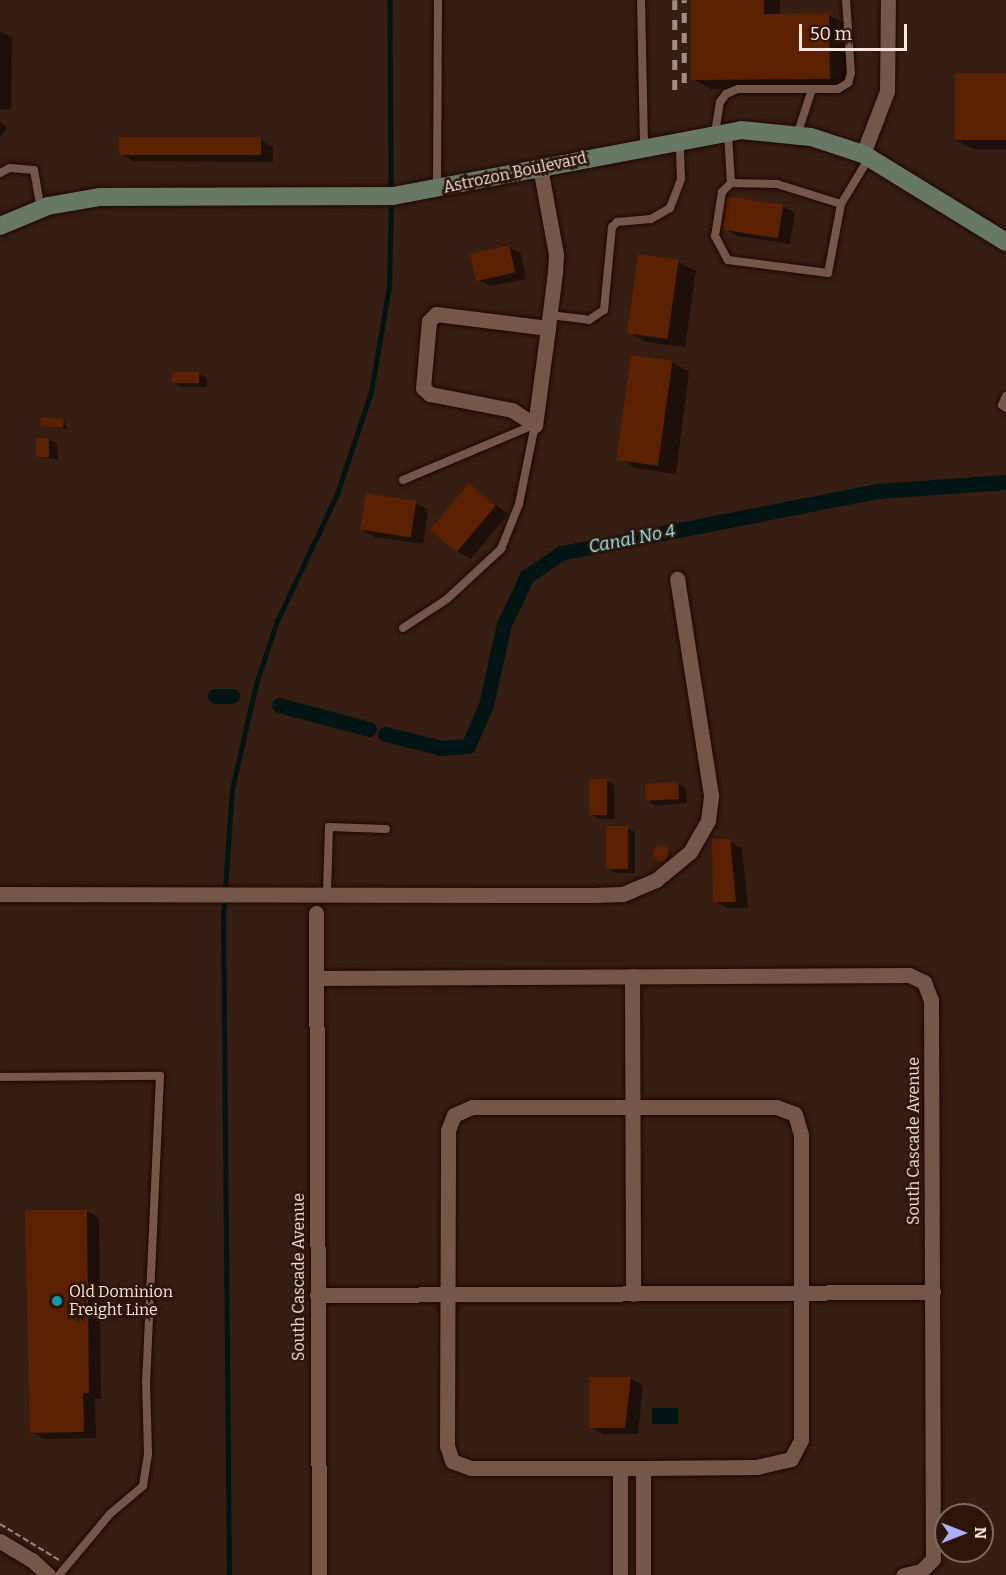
<!DOCTYPE html>
<html>
<head>
<meta charset="utf-8">
<style>
  body { margin:0 }
  #map { position:relative; width:1006px; height:1575px; overflow:hidden; background:#371e13; font-family:Bitter,serif }
  div>[style] { position:absolute }
  .water>* { inset:0; background:#031415; transform-origin:0 0 }
  .shadow>* { inset:0; background:#0007; transform-origin:0 0 }
  .stream>* { height:4.5px; margin:-2.25px; padding:0 2.25px; transform-origin:2.25px; border-radius:2.25px; background:#031415 }
  .canal>* { height:15px; margin:-7.5px; padding:0 7.5px; transform-origin:7.5px; border-radius:7.5px; background:#031415 }
  .building>* { inset:0; background:#5b2100; transform-origin:0 0 }
  .round { border-radius:50% }
  .path>* { height:2px; margin-top:-1px; transform-origin:0; background:repeating-linear-gradient(90deg,#9d887f 0 6px,transparent 0 9px) }
  .roads { filter:drop-shadow(0 0 2px #1e0701) drop-shadow(0 0 2px #1e0701) }
  .lane>* { height:8px; margin:-4px; padding:0 4px; transform-origin:4px; border-radius:4px; background:#75574a }
  .street>* { height:15px; margin:-7.5px; padding:0 7.5px; transform-origin:7.5px; border-radius:7.5px; background:#75574a }
  .secondary>* { height:18px; margin:-9px; padding:0 9px; transform-origin:9px; border-radius:9px; background:#677964 }
  .rail>* { height:4.5px; margin-top:-2.25px; transform-origin:0; background:repeating-linear-gradient(90deg,#a28d84 0 10px,transparent 0 20px) }
  .dots>* { width:16px; height:16px; translate:-50% -50%; box-sizing:border-box; border:3px solid #2d1509; border-radius:50% }
  span { translate:-50% -50%; white-space:nowrap; text-align:center; line-height:1.15; -webkit-text-stroke:5px #2d1509; paint-order:stroke }
  .street-label { font-size:16px; color:#f8e6df }
  .poi-label { font-size:16px; color:#f8e6df }
  .left { translate:0 -50%; text-align:left }
  .water-label { font-size:18px; color:#94f2f8; font-style:italic }
  .north { position:absolute; left:934px; top:1503px; width:60px; height:60px; box-sizing:border-box; background:#2d1509; border:2px solid #7e695f; border-radius:50%; rotate:90deg; font-size:16px; font-weight:700; line-height:24px; text-align:center; color:#f8e6df }
  .north::after { content:''; display:block; margin:auto; width:21px; height:27px; background:#aeaefb; clip-path:polygon(50% 0,100% 100%,50% 72%,0 100%) }
  .scale { position:absolute; left:799px; top:24px; width:108px; height:27px; box-sizing:border-box; border:3px solid #f8e6df; border-top:0; padding-left:8px; font-size:18px; line-height:21px; white-space:nowrap; color:#f8e6df; -webkit-text-stroke:4px #2d1509; paint-order:stroke }
</style>
</head>
<body>
<div id="map">
  <div class="water">
    <div style="left:652px;top:1408px;width:26px;height:16px"></div>
  </div>
  <div class="shadow">
    <div style="clip-path:polygon(692px 0,780px 0,780px 15px,829px 15px,846px 25px,846px 88px,710px 89px,693px 79px)"></div>
    <div style="clip-path:polygon(0 31px,12px 38px,11px 109px,0 109px)"></div>
    <div style="clip-path:polygon(1006px 74px,1006px 149px,973px 149px,956px 140px)"></div>
    <div style="left:0;top:122px;width:9px;height:55px;rotate:36deg"></div>
    <div style="clip-path:polygon(260px 140px,273px 147px,273px 162px,133px 161px,120px 154px)"></div>
    <div style="clip-path:polygon(783px 206px,795px 213px,790px 244px,737px 236px,725px 229px)"></div>
    <div style="clip-path:polygon(509px 247px,521px 254px,526px 279px,490px 286px,477px 279px)"></div>
    <div style="clip-path:polygon(640px 256px,679px 262px,696px 271px,685px 347px,646px 342px,629px 332px)"></div>
    <div style="clip-path:polygon(672px 362px,689px 372px,676px 474px,636px 468px,620px 459px)"></div>
    <div style="clip-path:polygon(199px 374px,207px 378px,207px 387px,181px 387px,173px 382px)"></div>
    <div style="clip-path:polygon(64px 420px,67px 429px,42px 426px)"></div>
    <div style="clip-path:polygon(49px 439px,57px 444px,58px 460px,38px 456px)"></div>
    <div style="clip-path:polygon(469px 485px,508px 514px,471px 559px,458px 552px)"></div>
    <div style="clip-path:polygon(416px 503px,428px 510px,423px 544px,374px 537px,362px 530px)"></div>
    <div style="clip-path:polygon(606px 780px,614px 785px,615px 819px,599px 819px,591px 814px)"></div>
    <div style="clip-path:polygon(677px 783px,686px 788px,687px 803px,656px 806px,648px 801px)"></div>
    <div style="clip-path:polygon(627px 828px,635px 832px,635px 873px,616px 873px,608px 868px)"></div>
    <div style="clip-path:polygon(729px 841px,742px 848px,748px 908px,727px 908px,715px 901px)"></div>
    <div style="clip-path:polygon(659px 848px,671px 853px,669px 861px,656px 857px)"></div>
    <div style="clip-path:polygon(87px 1211px,99px 1218px,101px 1399px,95px 1399px,96px 1438px,44px 1439px,31px 1432px)"></div>
    <div style="clip-path:polygon(590px 1378px,631px 1378px,643px 1386px,638px 1434px,603px 1434px,590px 1427px)"></div>
  </div>
  <div class="stream">
    <div style="left:390px;top:0;width:193px;rotate:89.7deg"></div>
    <div style="left:229px;top:1575px;width:658px;rotate:-90.52deg"></div>
    <div style="left:223px;top:917px;width:128px;rotate:-86deg"></div>
    <div style="left:232px;top:789px;width:108px;rotate:-77.1deg"></div>
    <div style="left:256px;top:684px;width:66px;rotate:-71.6deg"></div>
    <div style="left:277px;top:621px;width:140px;rotate:-64.7deg"></div>
    <div style="left:337px;top:494px;width:108px;rotate:-71.6deg"></div>
    <div style="left:371px;top:392px;width:107px;rotate:-80.3deg"></div>
    <div style="left:389px;top:287px;width:86px;rotate:-88.7deg"></div>
  </div>
  <div class="canal">
    <div style="left:215px;top:696px;width:17px"></div>
    <div style="left:279px;top:705px;width:93px;rotate:14.9deg"></div>
    <div style="left:385px;top:734px;width:58px;rotate:14deg"></div>
    <div style="left:441px;top:748px;width:27px;rotate:-4deg"></div>
    <div style="left:468px;top:746px;width:45px;rotate:-66.3deg"></div>
    <div style="left:486px;top:705px;width:83px;rotate:-77.5deg"></div>
    <div style="left:504px;top:624px;width:53px;rotate:-64.4deg"></div>
    <div style="left:527px;top:576px;width:41px;rotate:-34.1deg"></div>
    <div style="left:561px;top:553px;width:323px;rotate:-11.1deg"></div>
    <div style="left:878px;top:491px;width:128px;rotate:-4deg"></div>
  </div>
  <div class="building">
    <div style="clip-path:polygon(691px 0,764px 0,764px 14px,829px 13px,830px 79px,691px 80px)"></div>
    <div style="left:955px;top:73px;width:51px;height:67px"></div>
    <div style="left:119px;top:137px;width:142px;height:18px"></div>
    <div style="left:728px;top:196px;width:56px;height:34px;rotate:9deg"></div>
    <div style="left:509px;top:245px;width:28px;height:40px;rotate:77deg"></div>
    <div style="left:638px;top:254px;width:41px;height:80px;rotate:8deg"></div>
    <div style="left:631px;top:355px;width:42px;height:106px;rotate:8deg"></div>
    <div style="left:172px;top:372px;width:27px;height:11px"></div>
    <div style="left:41px;top:417px;width:23px;height:9px;rotate:5deg"></div>
    <div style="left:36px;top:438px;width:13px;height:19px"></div>
    <div style="left:469px;top:483px;width:35px;height:61px;rotate:40deg"></div>
    <div style="left:366px;top:493px;width:51px;height:37px;rotate:9deg"></div>
    <div style="left:589px;top:779px;width:18px;height:36px"></div>
    <div style="left:678px;top:782px;width:17px;height:33px;rotate:87deg"></div>
    <div style="left:606px;top:826px;width:22px;height:43px"></div>
    <div style="clip-path:polygon(712px 839px,730px 839px,736px 902px,713px 902px)"></div>
    <div class="round" style="left:653px;top:845px;width:16px;height:16px"></div>
    <div style="clip-path:polygon(25px 1210px,87px 1210px,89px 1393px,83px 1393px,84px 1432px,30px 1433px)"></div>
    <div style="clip-path:polygon(589px 1377px,631px 1377px,625px 1428px,589px 1428px)"></div>
  </div>
  <div class="path">
    <div style="left:0;top:1524px;width:69px;rotate:31.4deg"></div>
  </div>
  <div class="roads">
    <div class="lane">
      <div style="left:641px;top:0;width:147px;rotate:88.8deg"></div>
      <div style="left:715px;top:133px;width:31px;rotate:-81deg"></div>
      <div style="left:720px;top:102px;width:10px;rotate:-53deg"></div>
      <div style="left:726px;top:94px;width:13px;rotate:-23deg"></div>
      <div style="left:738px;top:89px;width:100px"></div>
      <div style="left:838px;top:89px;width:12px;rotate:-31deg"></div>
      <div style="left:848px;top:83px;width:10px;rotate:-73deg"></div>
      <div style="left:851px;top:73px;width:73px;rotate:-93.9deg"></div>
      <div style="left:728px;top:134px;width:49px;rotate:86.5deg"></div>
      <div style="left:797px;top:135px;width:48px;rotate:-71.9deg"></div>
      <div style="left:0;top:173px;width:11px;rotate:-27deg"></div>
      <div style="left:10px;top:168px;width:24px;rotate:5deg"></div>
      <div style="left:34px;top:170px;width:39px;rotate:80deg"></div>
      <div style="left:437px;top:188px;width:188px;rotate:-89.7deg"></div>
      <div style="left:841px;top:204px;width:67px;rotate:-162.6deg"></div>
      <div style="left:777px;top:184px;width:46px;rotate:-178.8deg"></div>
      <div style="left:731px;top:183px;width:13px;rotate:135deg"></div>
      <div style="left:722px;top:192px;width:45px;rotate:99deg"></div>
      <div style="left:715px;top:236px;width:27px;rotate:62deg"></div>
      <div style="left:728px;top:260px;width:101px;rotate:7.4deg"></div>
      <div style="left:828px;top:273px;width:70px;rotate:-79.3deg"></div>
      <div style="left:841px;top:204px;width:54px;rotate:-58.7deg"></div>
      <div style="left:550px;top:315px;width:39px;rotate:7deg"></div>
      <div style="left:589px;top:320px;width:18px;rotate:-34deg"></div>
      <div style="left:604px;top:310px;width:83px;rotate:-84.5deg"></div>
      <div style="left:612px;top:227px;width:7px;rotate:-45deg"></div>
      <div style="left:617px;top:222px;width:34px;rotate:-5deg"></div>
      <div style="left:651px;top:219px;width:22px;rotate:-30deg"></div>
      <div style="left:670px;top:208px;width:31px;rotate:-69deg"></div>
      <div style="left:681px;top:179px;width:38px;rotate:-92deg"></div>
      <div style="left:1006px;top:396px;width:10px;rotate:114deg"></div>
      <div style="left:1002px;top:405px;width:5px;rotate:37deg"></div>
      <div style="left:403px;top:480px;width:142px;rotate:-22.8deg"></div>
      <div style="left:403px;top:628px;width:53px;rotate:-33.4deg"></div>
      <div style="left:447px;top:599px;width:74px;rotate:-42.8deg"></div>
      <div style="left:501px;top:549px;width:48px;rotate:-68.2deg"></div>
      <div style="left:519px;top:504px;width:81px;rotate:-78.6deg"></div>
      <div style="left:327px;top:893px;width:66px;rotate:-88.3deg"></div>
      <div style="left:329px;top:827px;width:57px;rotate:2deg"></div>
      <div style="left:0;top:1077px;width:160px;rotate:-0.4deg"></div>
      <div style="left:160px;top:1076px;width:305px;rotate:92.6deg"></div>
      <div style="left:146px;top:1381px;width:73px;rotate:88.4deg"></div>
      <div style="left:148px;top:1454px;width:32px;rotate:99deg"></div>
      <div style="left:143px;top:1486px;width:43px;rotate:139.7deg"></div>
      <div style="left:110px;top:1514px;width:80px;rotate:129.9deg"></div>
    </div>
    <div class="street">
      <div style="left:863px;top:154px;width:67px;rotate:-69.1deg"></div>
      <div style="left:887px;top:91px;width:91px;rotate:-89.4deg"></div>
      <div style="left:540px;top:167px;width:88px;rotate:79.6deg"></div>
      <div style="left:556px;top:254px;width:18px;rotate:93deg"></div>
      <div style="left:555px;top:272px;width:56px;rotate:97.1deg"></div>
      <div style="left:548px;top:328px;width:98px;rotate:97.6deg"></div>
      <div style="left:535px;top:425px;width:27px;rotate:-147deg"></div>
      <div style="left:512px;top:410px;width:84px;rotate:-169deg"></div>
      <div style="left:430px;top:394px;width:9px;rotate:-139deg"></div>
      <div style="left:423px;top:388px;width:67px;rotate:-84.9deg"></div>
      <div style="left:429px;top:321px;width:10px;rotate:-45deg"></div>
      <div style="left:436px;top:314px;width:113px;rotate:7.1deg"></div>
      <div style="left:0;top:894px;width:594px;rotate:0.1deg"></div>
      <div style="left:594px;top:895px;width:29px;rotate:-2deg"></div>
      <div style="left:623px;top:894px;width:36px;rotate:-23deg"></div>
      <div style="left:656px;top:880px;width:44px;rotate:-39.5deg"></div>
      <div style="left:690px;top:852px;width:36px;rotate:-60deg"></div>
      <div style="left:708px;top:821px;width:26px;rotate:-83deg"></div>
      <div style="left:711px;top:795px;width:219px;rotate:-98.9deg"></div>
      <div style="left:316px;top:913px;width:662px;rotate:89.74deg"></div>
      <div style="left:632px;top:976px;width:318px;rotate:89.8deg"></div>
      <div style="left:316px;top:978px;width:593px;rotate:-0.29deg"></div>
      <div style="left:909px;top:975px;width:17px;rotate:25deg"></div>
      <div style="left:924px;top:982px;width:19px;rotate:69deg"></div>
      <div style="left:931px;top:1000px;width:559px;rotate:89.8deg"></div>
      <div style="left:933px;top:1559px;width:17px;rotate:135deg"></div>
      <div style="left:921px;top:1571px;width:18px;rotate:167deg"></div>
      <div style="left:472px;top:1107px;width:304px"></div>
      <div style="left:776px;top:1107px;width:20px;rotate:20deg"></div>
      <div style="left:795px;top:1114px;width:22px;rotate:74deg"></div>
      <div style="left:801px;top:1135px;width:305px;rotate:90deg"></div>
      <div style="left:801px;top:1440px;width:21px;rotate:118deg"></div>
      <div style="left:791px;top:1459px;width:35px;rotate:167deg"></div>
      <div style="left:757px;top:1467px;width:114px;rotate:179.5deg"></div>
      <div style="left:643px;top:1468px;width:172px;rotate:180deg"></div>
      <div style="left:471px;top:1468px;width:20px;rotate:-160deg"></div>
      <div style="left:452px;top:1461px;width:16px;rotate:-108deg"></div>
      <div style="left:447px;top:1446px;width:316px;rotate:-89.8deg"></div>
      <div style="left:448px;top:1130px;width:16px;rotate:-68deg"></div>
      <div style="left:454px;top:1115px;width:20px;rotate:-24deg"></div>
      <div style="left:317px;top:1295px;width:616px;rotate:-0.28deg"></div>
      <div style="left:620px;top:1468px;width:107px;rotate:90deg"></div>
      <div style="left:0;top:1541px;width:37px;rotate:31deg"></div>
      <div style="left:32px;top:1560px;width:22px;rotate:43deg"></div>
      <div style="left:643px;top:1575px;width:107px;rotate:-90deg"></div>
    </div>
    <div class="secondary">
      <div style="left:0;top:226px;width:52px;rotate:-22.6deg"></div>
      <div style="left:48px;top:206px;width:53px;rotate:-9.8deg"></div>
      <div style="left:100px;top:197px;width:293px;rotate:-0.2deg"></div>
      <div style="left:393px;top:196px;width:354px;rotate:-10.7deg"></div>
      <div style="left:741px;top:130px;width:70px;rotate:5.7deg"></div>
      <div style="left:811px;top:137px;width:55px;rotate:18.1deg"></div>
      <div style="left:863px;top:154px;width:168px;rotate:31.6deg"></div>
    </div>
  </div>
  <div class="rail">
    <div style="left:675px;top:0;width:96px;rotate:90deg"></div>
    <div style="left:684px;top:83px;width:83px;rotate:-90deg"></div>
  </div>
  <div class="dots">
    <div style="left:57px;top:1301px;background:#0f9aa8"></div>
  </div>
  <div class="street-label">
    <span style="left:515px;top:173px;rotate:-12deg">Astrozon Boulevard</span>
    <span style="left:914px;top:1141px;rotate:-90deg">South Cascade Avenue</span>
    <span style="left:299px;top:1277px;rotate:-90deg">South Cascade Avenue</span>
  </div>
  <div class="poi-label">
    <span class="left" style="left:69px;top:1301px">Old Dominion<br>Freight Line</span>
  </div>
  <div class="water-label">
    <span style="left:632px;top:539px;rotate:-11deg">Canal No 4</span>
  </div>
  <div class="north">N</div>
  <div class="scale">50 m</div>
</div>
</body>
</html>
